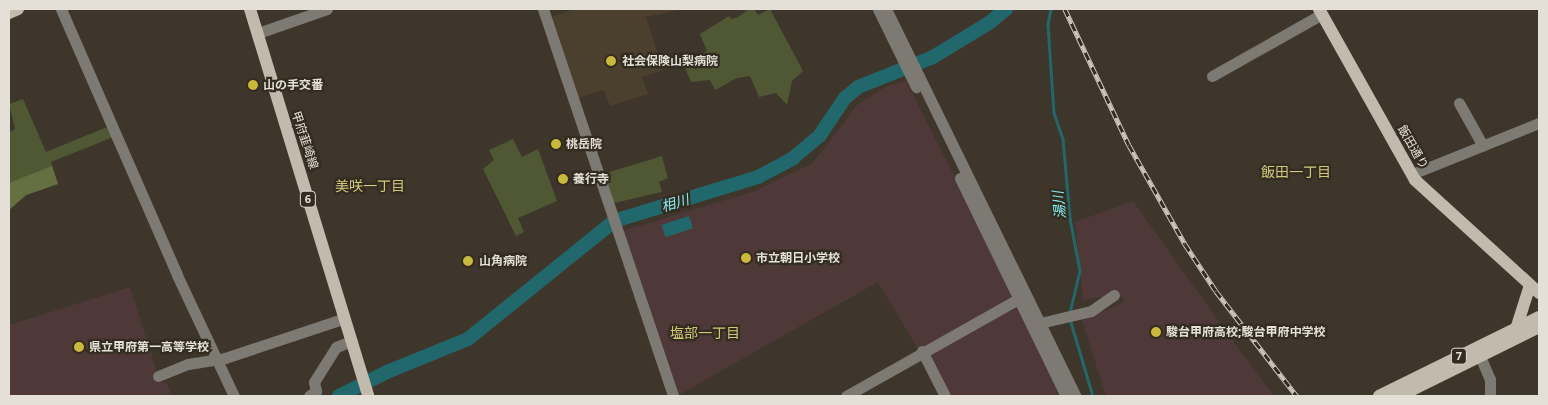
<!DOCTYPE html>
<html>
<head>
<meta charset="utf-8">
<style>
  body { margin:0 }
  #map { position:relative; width:1548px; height:405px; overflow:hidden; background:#3e362a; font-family:"Noto Sans","Noto Sans JP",sans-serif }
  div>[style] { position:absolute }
  .built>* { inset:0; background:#4b402d }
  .education>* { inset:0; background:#4e3938 }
  .green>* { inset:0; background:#4f5833 }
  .forest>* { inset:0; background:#647041 }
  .water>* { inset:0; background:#21686d; transform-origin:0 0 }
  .stream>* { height:2.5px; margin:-1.25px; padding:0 1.25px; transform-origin:1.25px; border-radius:1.25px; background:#21686d }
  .river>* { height:14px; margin:-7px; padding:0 7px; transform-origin:7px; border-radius:7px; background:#21686d }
  .minor>* { height:11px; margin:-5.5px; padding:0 5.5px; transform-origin:5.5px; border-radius:5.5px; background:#7d7973 }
  .major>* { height:12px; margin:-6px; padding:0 6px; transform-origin:6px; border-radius:6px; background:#c1baad }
  .rail>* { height:4.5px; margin-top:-2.25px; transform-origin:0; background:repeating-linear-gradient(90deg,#332c20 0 8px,#cbc7be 0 16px); box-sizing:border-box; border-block:1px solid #cbc7be }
  .dots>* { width:14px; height:14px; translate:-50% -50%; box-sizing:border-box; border:2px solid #332c20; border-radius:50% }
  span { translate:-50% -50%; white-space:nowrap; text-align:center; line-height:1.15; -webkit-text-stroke:4.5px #332c20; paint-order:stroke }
  .shield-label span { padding:1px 4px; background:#332c20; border:1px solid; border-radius:4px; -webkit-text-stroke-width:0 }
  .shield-label { font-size:11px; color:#e4e0d8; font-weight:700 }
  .poi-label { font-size:12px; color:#e4e0d8; font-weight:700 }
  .left { translate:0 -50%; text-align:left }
  .street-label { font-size:12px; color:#e4e0d8 }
  .neighbourhood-label { font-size:14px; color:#d3c879 }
  .water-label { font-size:14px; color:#84eef6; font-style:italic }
  .frame { position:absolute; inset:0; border:10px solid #e4e0d8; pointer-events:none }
</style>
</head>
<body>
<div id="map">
  <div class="built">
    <div style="clip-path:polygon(575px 9px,683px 9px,646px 17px,663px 70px,642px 77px,648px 94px,610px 106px,604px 90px,575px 99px,546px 19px)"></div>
  </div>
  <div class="education">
    <div style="clip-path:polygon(906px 81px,1066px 396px,946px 396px,878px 282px,677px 396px,622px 231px,755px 191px,813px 163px,858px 104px,887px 86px)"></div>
    <div style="clip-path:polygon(1133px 201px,1239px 350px,1274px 396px,1106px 396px,1082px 320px,1124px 302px,1120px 294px,1083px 300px,1075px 222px)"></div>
    <div style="clip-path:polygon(130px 287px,160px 382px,167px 383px,172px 396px,9px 396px,9px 325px)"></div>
  </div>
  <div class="green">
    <div style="clip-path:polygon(749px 9px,754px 9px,758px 15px,770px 9px,803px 71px,792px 81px,787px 105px,776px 93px,759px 97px,750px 76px,737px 78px,715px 90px,710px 80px,691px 82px,683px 63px,707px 51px,700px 34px,729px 16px,731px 19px,738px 17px)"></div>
    <div style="clip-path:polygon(23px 99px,46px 152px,112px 125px,116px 136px,51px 162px,58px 184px,26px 195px,9px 210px,9px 132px,15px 129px,9px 104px)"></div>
    <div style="clip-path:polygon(513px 139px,522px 157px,538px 149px,557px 201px,518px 218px,524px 232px,516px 236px,483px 169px,494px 160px,489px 150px)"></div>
    <div style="clip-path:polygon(662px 156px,668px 178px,659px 182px,662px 192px,610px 204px,600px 175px)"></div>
  </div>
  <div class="forest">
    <div style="clip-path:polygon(52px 166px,58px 184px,26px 195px,9px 210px,9px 183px)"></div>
  </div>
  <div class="water">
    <div style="left:689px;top:216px;width:13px;height:29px;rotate:72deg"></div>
  </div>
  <div class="stream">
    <div style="left:1051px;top:9px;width:16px;rotate:101deg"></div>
    <div style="left:1048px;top:25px;width:88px;rotate:86.1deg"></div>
    <div style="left:1054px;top:113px;width:28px;rotate:71deg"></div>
    <div style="left:1063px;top:139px;width:79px;rotate:84.9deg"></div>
    <div style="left:1070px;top:218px;width:54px;rotate:79.3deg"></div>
    <div style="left:1080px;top:271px;width:43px;rotate:103.4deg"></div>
    <div style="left:1070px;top:319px;width:80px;rotate:73.4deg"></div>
  </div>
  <div class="river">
    <div style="left:339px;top:396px;width:54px;rotate:-26.6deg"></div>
    <div style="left:387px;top:372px;width:87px;rotate:-22.2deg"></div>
    <div style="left:468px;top:339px;width:188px;rotate:-38.9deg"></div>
    <div style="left:614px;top:221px;width:151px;rotate:-17deg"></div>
    <div style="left:758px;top:177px;width:40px;rotate:-28deg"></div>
    <div style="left:793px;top:158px;width:35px;rotate:-40deg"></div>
    <div style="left:820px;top:135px;width:45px;rotate:-56deg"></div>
    <div style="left:845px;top:98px;width:17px;rotate:-40deg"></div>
    <div style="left:858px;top:87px;width:81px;rotate:-21.8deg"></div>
    <div style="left:933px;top:57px;width:66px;rotate:-31.3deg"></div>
    <div style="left:989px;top:23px;width:22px;rotate:-39deg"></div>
  </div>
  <div class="minor">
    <div style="left:61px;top:9px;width:290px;rotate:66.4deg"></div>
    <div style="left:177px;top:275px;width:134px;rotate:64.8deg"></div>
    <div style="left:543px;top:9px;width:408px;rotate:71.4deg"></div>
    <div style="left:878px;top:9px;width:87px;rotate:64deg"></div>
    <div style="left:886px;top:9px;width:431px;rotate:63.9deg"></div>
    <div style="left:258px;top:33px;width:73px;rotate:-19.2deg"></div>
    <div style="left:1212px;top:76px;width:126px;rotate:-29.4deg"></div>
    <div style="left:1459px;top:103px;width:49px;rotate:60.8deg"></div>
    <div style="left:1412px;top:174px;width:137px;rotate:-21.9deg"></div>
    <div style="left:960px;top:178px;width:242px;rotate:64.1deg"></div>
    <div style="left:1040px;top:323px;width:52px;rotate:-13.2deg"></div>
    <div style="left:1091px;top:311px;width:28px;rotate:-35deg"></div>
    <div style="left:1477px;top:349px;width:33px;rotate:67deg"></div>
    <div style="left:1490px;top:379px;width:17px;rotate:90deg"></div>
    <div style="left:922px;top:351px;width:51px;rotate:62.9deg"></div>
    <div style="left:158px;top:376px;width:32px;rotate:-22deg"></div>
    <div style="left:188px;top:364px;width:37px;rotate:-9deg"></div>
    <div style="left:225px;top:358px;width:126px;rotate:-18.4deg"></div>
    <div style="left:309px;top:396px;width:9px;rotate:-36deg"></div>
    <div style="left:316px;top:391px;width:9px;rotate:-103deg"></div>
    <div style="left:314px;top:382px;width:41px;rotate:-57.8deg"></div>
    <div style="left:336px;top:347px;width:17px;rotate:-21deg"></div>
    <div style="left:846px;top:396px;width:197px;rotate:-29.4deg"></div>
  </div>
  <div class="major">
    <div style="left:250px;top:9px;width:405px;rotate:73deg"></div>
    <div style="left:1319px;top:9px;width:196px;rotate:60.7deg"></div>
    <div style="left:1415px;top:180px;width:168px;rotate:42.3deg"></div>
    <div style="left:9px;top:13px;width:10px;rotate:-24deg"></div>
    <div style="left:1517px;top:326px;width:43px;rotate:-72.4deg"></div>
    <div style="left:1379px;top:396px;width:178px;rotate:-26.3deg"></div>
    <div style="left:1400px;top:396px;width:155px;rotate:-26.4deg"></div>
  </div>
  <div class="rail">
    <div style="left:1065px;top:9px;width:150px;rotate:64.8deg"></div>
    <div style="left:1129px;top:145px;width:114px;rotate:60.5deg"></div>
    <div style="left:1185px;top:244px;width:56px;rotate:56.6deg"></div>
    <div style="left:1216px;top:291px;width:133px;rotate:52.4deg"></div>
  </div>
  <div class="dots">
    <div style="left:611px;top:61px;background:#cbba39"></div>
    <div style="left:253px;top:85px;background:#cbba39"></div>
    <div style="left:556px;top:144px;background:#cbba39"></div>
    <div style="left:563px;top:179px;background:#cbba39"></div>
    <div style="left:746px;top:258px;background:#cbba39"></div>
    <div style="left:468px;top:261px;background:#cbba39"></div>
    <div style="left:1156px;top:332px;background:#cbba39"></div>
    <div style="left:79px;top:347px;background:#cbba39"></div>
  </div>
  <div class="shield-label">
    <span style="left:308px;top:199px">6</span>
    <span style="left:1459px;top:356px">7</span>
  </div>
  <div class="poi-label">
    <span class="left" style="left:622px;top:61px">社会保険山梨病院</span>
    <span class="left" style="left:263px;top:85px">山の手交番</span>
    <span class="left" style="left:566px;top:144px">桃岳院</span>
    <span class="left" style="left:573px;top:179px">養行寺</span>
    <span class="left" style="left:756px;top:258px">市立朝日小学校</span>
    <span class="left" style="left:479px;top:261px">山角病院</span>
    <span class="left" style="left:1166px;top:332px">駿台甲府高校;駿台甲府中学校</span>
    <span class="left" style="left:89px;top:347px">県立甲府第一高等学校</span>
  </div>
  <div class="street-label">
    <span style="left:305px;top:140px;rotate:72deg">甲府韮崎線</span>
    <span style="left:1413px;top:147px;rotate:60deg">飯田通り</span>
  </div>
  <div class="neighbourhood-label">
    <span style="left:1296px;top:172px">飯田一丁目</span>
    <span style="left:370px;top:186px">美咲一丁目</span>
    <span style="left:705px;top:333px">塩部一丁目</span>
  </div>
  <div class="water-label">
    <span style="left:675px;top:203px;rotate:-17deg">相川</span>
    <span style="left:1059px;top:205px;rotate:-96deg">湯川</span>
  </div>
  <div class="frame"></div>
</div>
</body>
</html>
